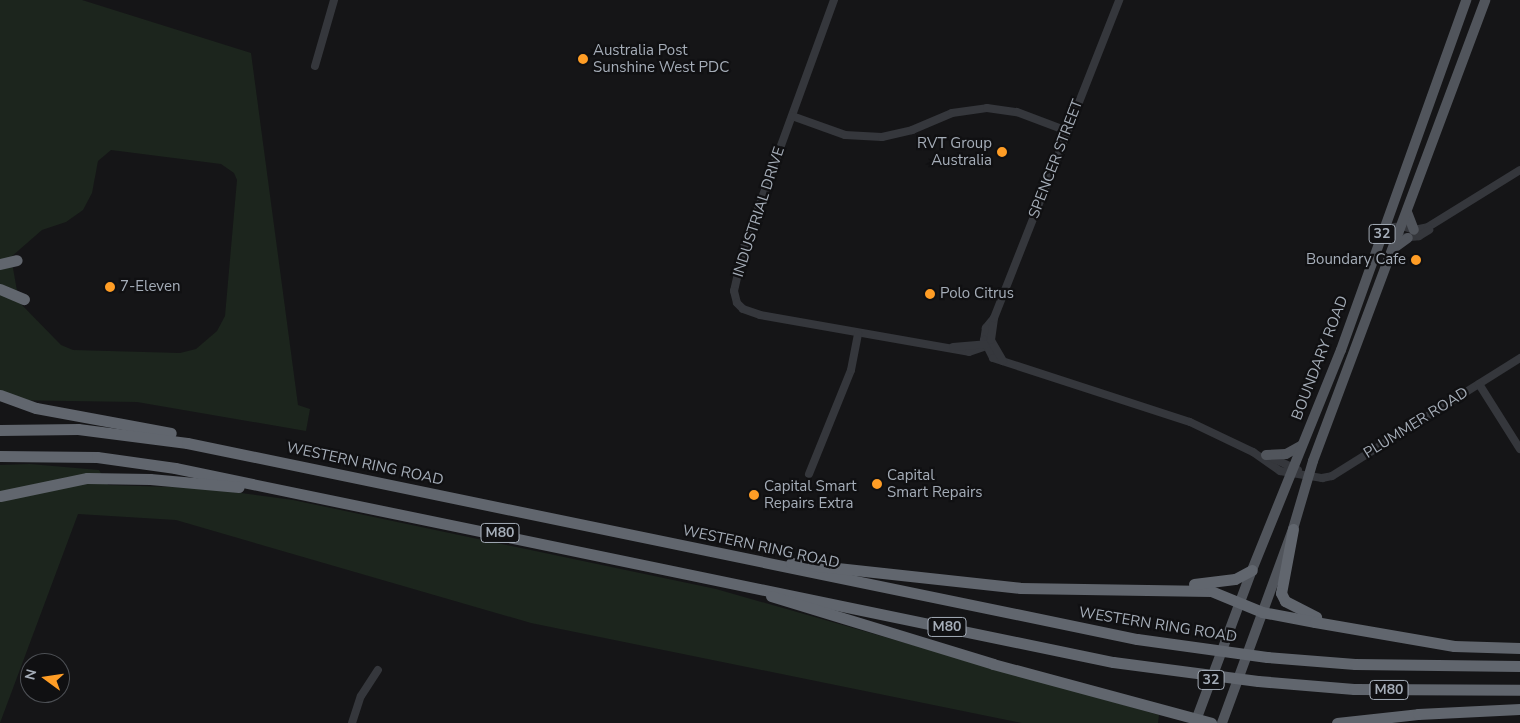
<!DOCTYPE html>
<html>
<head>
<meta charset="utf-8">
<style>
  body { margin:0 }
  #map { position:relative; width:1520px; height:723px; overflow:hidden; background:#151517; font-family:"Nunito Sans",sans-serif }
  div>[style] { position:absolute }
  .green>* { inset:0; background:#1c251d }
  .minor>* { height:8px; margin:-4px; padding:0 4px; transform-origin:4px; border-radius:4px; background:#35373c }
  .major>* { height:10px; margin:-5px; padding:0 5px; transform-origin:5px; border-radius:5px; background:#51555c }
  .highway>* { height:11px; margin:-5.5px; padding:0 5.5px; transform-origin:5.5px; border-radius:5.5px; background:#61666e }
  .dots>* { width:14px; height:14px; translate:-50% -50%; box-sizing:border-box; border:2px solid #101012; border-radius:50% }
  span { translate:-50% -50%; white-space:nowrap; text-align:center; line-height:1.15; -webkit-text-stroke:4.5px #101012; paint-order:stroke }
  .shield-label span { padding:1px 4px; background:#101012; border:1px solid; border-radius:4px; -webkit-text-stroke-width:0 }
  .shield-label { font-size:14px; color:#a5adb8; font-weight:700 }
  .poi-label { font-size:15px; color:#a5adb8 }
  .left { translate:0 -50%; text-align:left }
  .right { translate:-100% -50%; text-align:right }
  .street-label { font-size:15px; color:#a5adb8 }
  .north { position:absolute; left:20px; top:653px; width:50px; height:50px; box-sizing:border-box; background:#101012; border:1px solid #4c4f54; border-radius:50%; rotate:284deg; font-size:14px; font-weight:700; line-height:20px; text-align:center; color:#a5adb8 }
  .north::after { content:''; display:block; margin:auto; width:18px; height:22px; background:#ff9d25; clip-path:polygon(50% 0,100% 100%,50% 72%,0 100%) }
</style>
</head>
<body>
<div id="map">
  <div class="green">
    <div style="clip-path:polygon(evenodd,0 0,82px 0,251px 53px,298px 405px,310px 409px,306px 431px,137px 402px,0 400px,0 0,111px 150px,221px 164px,234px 173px,237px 180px,225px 316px,217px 331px,196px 349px,180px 353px,73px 350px,61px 345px,19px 302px,11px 257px,42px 230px,66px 222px,83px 210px,92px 193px,98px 161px,111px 150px)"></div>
    <div style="clip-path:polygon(30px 464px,99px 470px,108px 485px,203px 488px,293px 500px,716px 589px,1159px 715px,1158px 723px,1022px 723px,531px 623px,176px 520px,78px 514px,0 723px,0 465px)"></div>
  </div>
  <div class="minor">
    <div style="left:834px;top:0;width:263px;rotate:110deg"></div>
    <div style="left:744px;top:247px;width:45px;rotate:102.8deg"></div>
    <div style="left:734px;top:291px;width:12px;rotate:76deg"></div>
    <div style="left:737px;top:303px;width:8px;rotate:45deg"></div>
    <div style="left:743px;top:309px;width:18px;rotate:19deg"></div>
    <div style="left:760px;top:315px;width:212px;rotate:10deg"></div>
    <div style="left:969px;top:352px;width:24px;rotate:-19deg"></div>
    <div style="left:315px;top:66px;width:69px;rotate:-73.9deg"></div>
    <div style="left:792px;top:116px;width:56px;rotate:19.7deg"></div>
    <div style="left:845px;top:135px;width:37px;rotate:3deg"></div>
    <div style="left:882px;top:137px;width:31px;rotate:-13deg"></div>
    <div style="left:912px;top:130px;width:43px;rotate:-23deg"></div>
    <div style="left:952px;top:113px;width:35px;rotate:-8deg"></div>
    <div style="left:987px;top:108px;width:30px;rotate:8deg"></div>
    <div style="left:1017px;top:112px;width:53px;rotate:20.8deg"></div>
    <div style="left:1384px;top:228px;width:18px;rotate:-6deg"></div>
    <div style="left:1402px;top:226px;width:13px;rotate:18deg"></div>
    <div style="left:1414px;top:230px;width:14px;rotate:-12deg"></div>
    <div style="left:1428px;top:227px;width:108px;rotate:-31.8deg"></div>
    <div style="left:1384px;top:228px;width:17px;rotate:36deg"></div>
    <div style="left:1398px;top:238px;width:21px;rotate:-5deg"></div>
    <div style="left:1419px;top:236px;width:12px;rotate:-31deg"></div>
    <div style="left:994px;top:318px;width:13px;rotate:129deg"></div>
    <div style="left:986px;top:328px;width:12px;rotate:99deg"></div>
    <div style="left:984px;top:340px;width:20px;rotate:63deg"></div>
    <div style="left:993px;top:358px;width:207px;rotate:18deg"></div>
    <div style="left:1190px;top:422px;width:70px;rotate:25.5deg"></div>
    <div style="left:1253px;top:452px;width:33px;rotate:35deg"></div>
    <div style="left:1280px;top:471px;width:43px;rotate:9.5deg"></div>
    <div style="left:1322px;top:478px;width:10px;rotate:-11deg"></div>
    <div style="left:1332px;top:476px;width:222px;rotate:-32.1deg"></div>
    <div style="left:953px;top:347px;width:36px;rotate:-5deg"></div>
    <div style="left:1003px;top:361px;width:24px;rotate:-120deg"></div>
    <div style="left:991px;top:340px;width:22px;rotate:-82deg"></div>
    <div style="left:994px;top:318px;width:342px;rotate:-68.5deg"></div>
    <div style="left:1479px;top:384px;width:77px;rotate:57.8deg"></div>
    <div style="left:1268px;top:456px;width:33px;rotate:25deg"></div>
    <div style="left:809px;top:474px;width:112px;rotate:-68deg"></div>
    <div style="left:851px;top:370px;width:37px;rotate:-79deg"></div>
    <div style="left:352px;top:723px;width:28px;rotate:-72deg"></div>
    <div style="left:361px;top:696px;width:31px;rotate:-57deg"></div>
  </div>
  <div class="major">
    <div style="left:1407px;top:212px;width:19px;rotate:69deg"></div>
    <div style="left:1394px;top:248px;width:17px;rotate:-36deg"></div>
    <div style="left:1266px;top:455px;width:20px;rotate:-3deg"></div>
    <div style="left:1286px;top:454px;width:18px;rotate:-29deg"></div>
    <div style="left:1195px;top:723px;width:163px;rotate:-69.6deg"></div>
    <div style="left:1252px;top:570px;width:237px;rotate:-68deg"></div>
    <div style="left:1341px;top:350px;width:372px;rotate:-70.3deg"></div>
    <div style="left:1222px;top:723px;width:207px;rotate:-69.9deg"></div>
    <div style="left:1293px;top:529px;width:71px;rotate:-73.6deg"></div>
    <div style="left:1313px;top:461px;width:492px;rotate:-69.5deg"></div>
  </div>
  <div class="highway">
    <div style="left:0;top:264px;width:17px;rotate:-13deg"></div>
    <div style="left:0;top:289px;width:26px;rotate:23deg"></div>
    <div style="left:0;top:395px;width:38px;rotate:20deg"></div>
    <div style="left:36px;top:408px;width:137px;rotate:10.5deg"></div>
    <div style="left:0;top:430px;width:78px;rotate:-0.7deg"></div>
    <div style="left:78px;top:429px;width:110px;rotate:7.3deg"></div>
    <div style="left:187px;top:443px;width:970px;rotate:11.66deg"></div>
    <div style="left:1137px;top:639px;width:131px;rotate:7.9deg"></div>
    <div style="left:1267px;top:657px;width:88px;rotate:4.5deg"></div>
    <div style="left:1355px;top:664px;width:165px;rotate:0.7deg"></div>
    <div style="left:0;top:456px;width:97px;rotate:0.6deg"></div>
    <div style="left:97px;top:457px;width:79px;rotate:8deg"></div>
    <div style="left:175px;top:468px;width:958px;rotate:11.69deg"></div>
    <div style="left:1113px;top:662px;width:146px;rotate:7.5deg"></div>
    <div style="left:1258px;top:681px;width:96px;rotate:4.8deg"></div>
    <div style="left:1354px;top:689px;width:166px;rotate:0.3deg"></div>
    <div style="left:0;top:496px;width:89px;rotate:-11.7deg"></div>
    <div style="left:87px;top:478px;width:63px;rotate:0.9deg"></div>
    <div style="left:150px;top:479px;width:89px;rotate:5.1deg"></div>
    <div style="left:1293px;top:529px;width:65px;rotate:100.6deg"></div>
    <div style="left:1281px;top:593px;width:9px;rotate:63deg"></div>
    <div style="left:1285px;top:601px;width:35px;rotate:27deg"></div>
    <div style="left:791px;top:563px;width:230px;rotate:6.2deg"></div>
    <div style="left:1020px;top:588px;width:191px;rotate:0.9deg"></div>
    <div style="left:1211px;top:591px;width:55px;rotate:22.4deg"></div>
    <div style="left:1262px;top:612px;width:54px;rotate:10.7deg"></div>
    <div style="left:1315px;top:622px;width:141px;rotate:9.8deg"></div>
    <div style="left:1454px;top:646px;width:66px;rotate:1.7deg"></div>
    <div style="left:1194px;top:584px;width:41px;rotate:-7deg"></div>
    <div style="left:1235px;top:579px;width:19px;rotate:-28deg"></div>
    <div style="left:771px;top:596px;width:232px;rotate:17deg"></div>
    <div style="left:993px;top:664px;width:226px;rotate:15.1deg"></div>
    <div style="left:1337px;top:723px;width:81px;rotate:-6.3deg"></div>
    <div style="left:1418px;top:714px;width:102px;rotate:-2.8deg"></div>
  </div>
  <div class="dots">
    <div style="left:583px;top:59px;background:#ff9d25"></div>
    <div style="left:1002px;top:152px;background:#ff9d25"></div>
    <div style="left:1416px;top:260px;background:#ff9d25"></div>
    <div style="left:110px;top:287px;background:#ff9d25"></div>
    <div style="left:930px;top:294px;background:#ff9d25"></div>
    <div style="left:877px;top:484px;background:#ff9d25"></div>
    <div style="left:754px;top:495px;background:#ff9d25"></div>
  </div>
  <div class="shield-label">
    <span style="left:1382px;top:234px">32</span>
    <span style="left:500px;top:533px">M80</span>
    <span style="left:947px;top:627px">M80</span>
    <span style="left:1211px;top:680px">32</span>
    <span style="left:1389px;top:690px">M80</span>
  </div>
  <div class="poi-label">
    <span class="left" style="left:593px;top:59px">Australia Post<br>Sunshine West PDC</span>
    <span class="right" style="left:992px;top:152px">RVT Group<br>Australia</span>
    <span class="right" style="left:1406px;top:260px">Boundary Cafe</span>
    <span class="left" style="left:120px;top:287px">7-Eleven</span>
    <span class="left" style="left:940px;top:294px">Polo Citrus</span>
    <span class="left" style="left:887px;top:484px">Capital<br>Smart Repairs</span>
    <span class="left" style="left:764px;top:495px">Capital Smart<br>Repairs Extra</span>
  </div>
  <div class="street-label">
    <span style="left:1056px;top:159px;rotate:-69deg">SPENCER STREET</span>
    <span style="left:759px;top:212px;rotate:-72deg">INDUSTRIAL DRIVE</span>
    <span style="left:1320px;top:358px;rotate:-69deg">BOUNDARY ROAD</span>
    <span style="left:1416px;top:423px;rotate:-32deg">PLUMMER ROAD</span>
    <span style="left:365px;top:464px;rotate:12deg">WESTERN RING ROAD</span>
    <span style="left:761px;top:547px;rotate:12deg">WESTERN RING ROAD</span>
    <span style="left:1158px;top:625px;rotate:9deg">WESTERN RING ROAD</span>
  </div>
  <div class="north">N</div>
</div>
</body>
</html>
